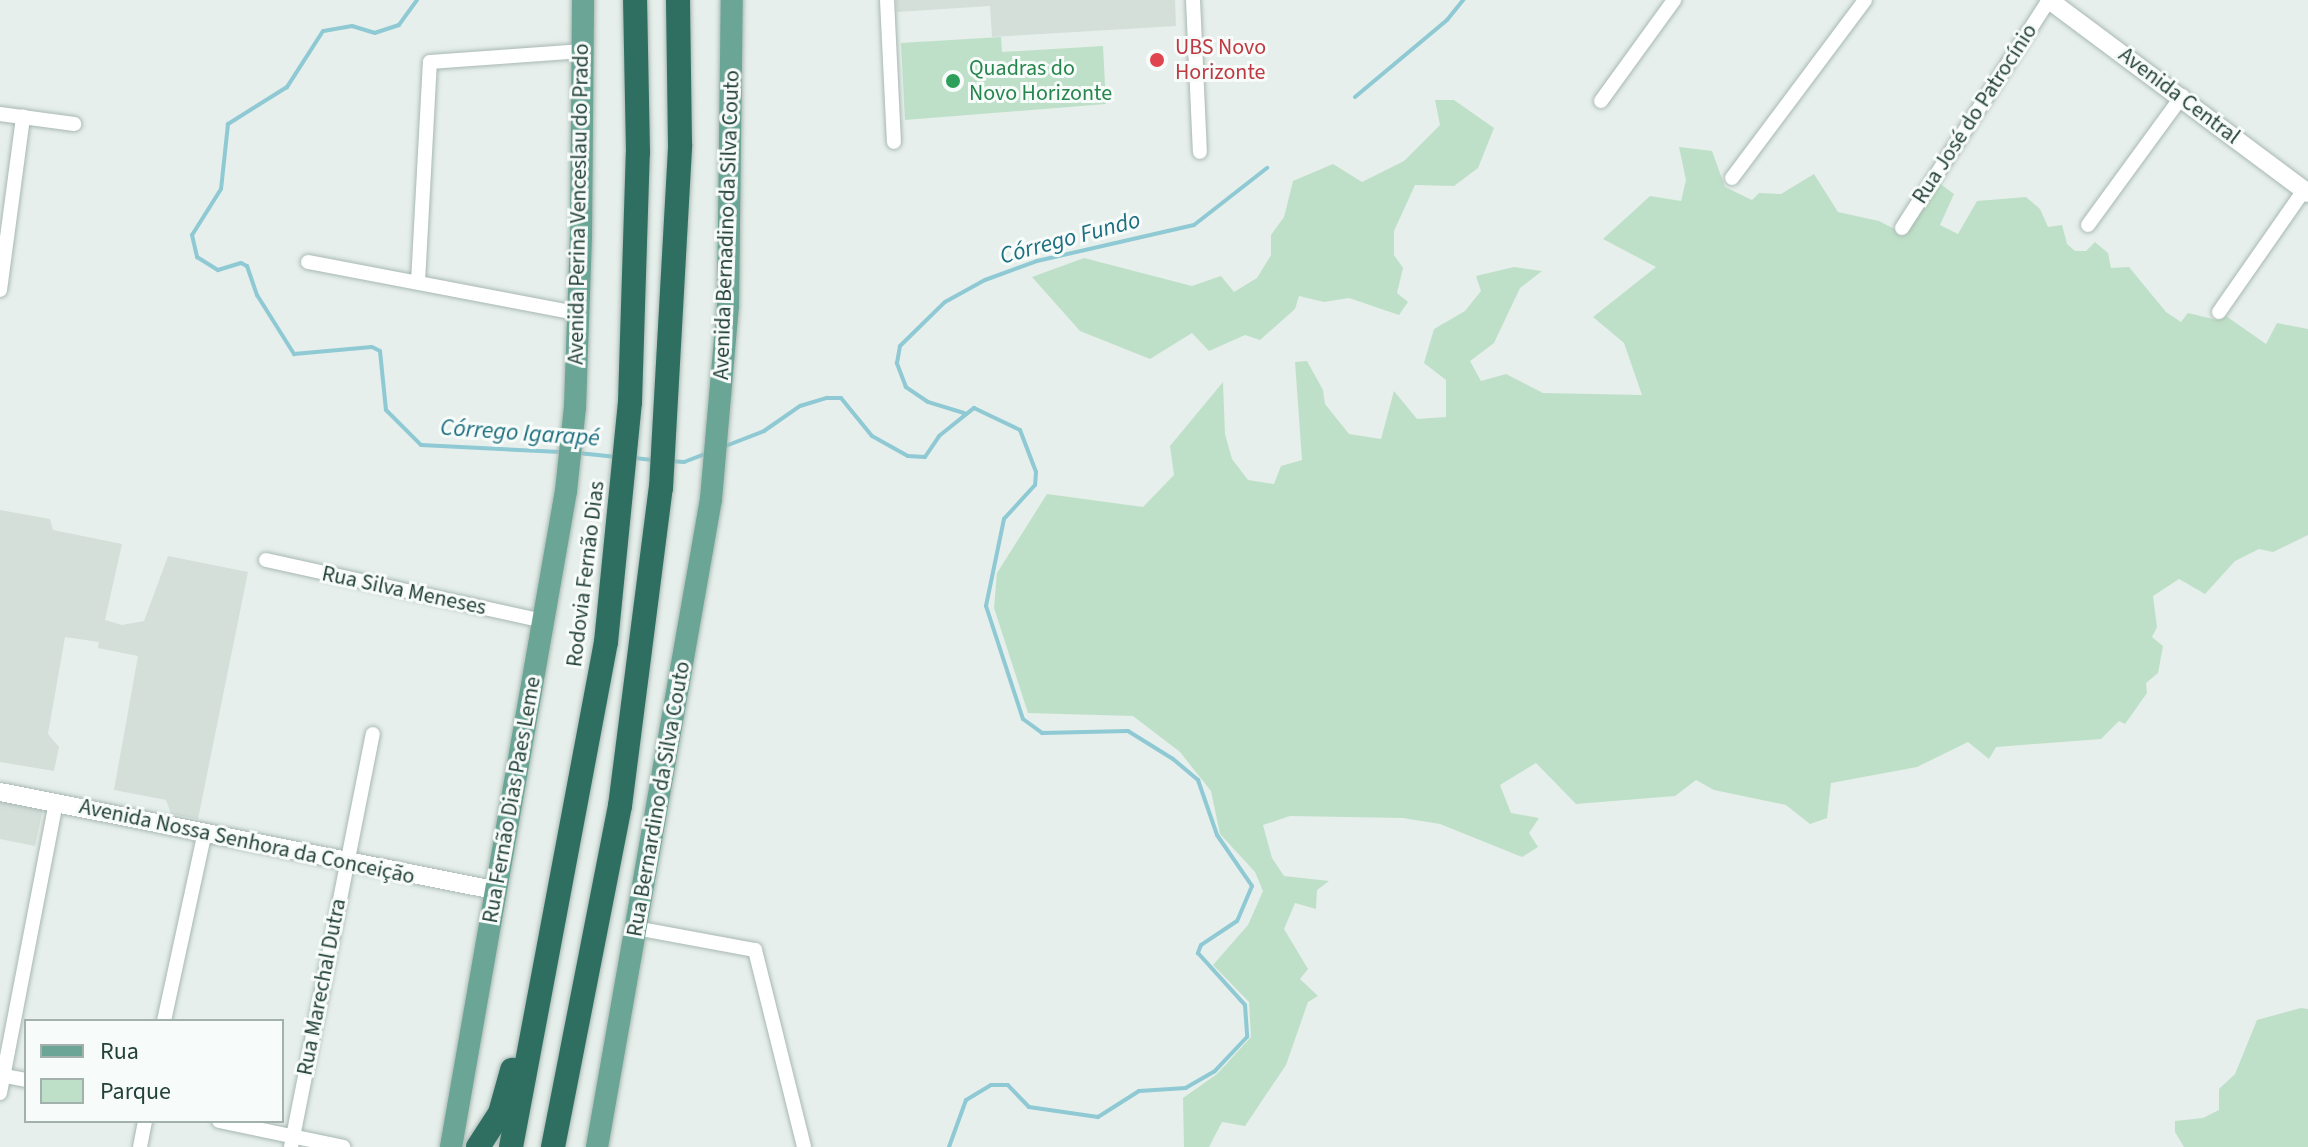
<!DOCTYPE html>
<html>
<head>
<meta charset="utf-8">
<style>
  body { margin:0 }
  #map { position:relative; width:2308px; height:1147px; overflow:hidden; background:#e6efeb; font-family:"Source Sans 3",sans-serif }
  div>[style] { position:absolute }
  .built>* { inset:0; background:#d4dfda }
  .green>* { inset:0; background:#bfe0c8 }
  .stream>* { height:4px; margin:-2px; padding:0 2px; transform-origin:2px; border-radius:2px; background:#8ec9d4 }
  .roads { filter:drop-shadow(0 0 2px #a8b8b2) drop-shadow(0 0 2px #a8b8b2) }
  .minor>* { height:14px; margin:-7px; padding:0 7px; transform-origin:7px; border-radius:7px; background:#fff }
  .tertiary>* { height:18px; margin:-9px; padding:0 9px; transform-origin:9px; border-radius:9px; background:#fff }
  .primary>* { height:22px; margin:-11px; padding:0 11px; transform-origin:11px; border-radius:11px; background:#6aa596 }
  .motorway>* { height:24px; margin:-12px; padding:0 12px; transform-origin:12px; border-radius:12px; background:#2f6f62 }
  .dots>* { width:22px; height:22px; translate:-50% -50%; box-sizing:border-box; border:4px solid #f7fbf9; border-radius:50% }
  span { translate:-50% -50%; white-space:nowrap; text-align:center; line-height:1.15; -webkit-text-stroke:6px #f7fbf9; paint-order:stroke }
  .health-label { font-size:22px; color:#be3a42 }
  .left { translate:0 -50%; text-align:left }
  .leisure-label { font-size:22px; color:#27864d }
  .street-label { font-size:22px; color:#24423a }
  .water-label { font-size:24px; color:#1c6f80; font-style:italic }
  .legend { position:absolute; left:24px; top:1019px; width:260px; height:104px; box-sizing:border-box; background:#f7fbf9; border:2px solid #a3b1ad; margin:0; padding:10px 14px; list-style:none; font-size:24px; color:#24423a }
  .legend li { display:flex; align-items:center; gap:16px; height:40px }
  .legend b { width:40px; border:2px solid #a3b1ad }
</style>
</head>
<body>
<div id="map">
  <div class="built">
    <div style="clip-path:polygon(896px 0,1175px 0,1176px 26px,992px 37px,990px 6px,897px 12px)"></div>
    <div style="clip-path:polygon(0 510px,50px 519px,53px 530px,122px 544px,105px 620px,122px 625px,144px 621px,168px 556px,248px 572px,198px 819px,171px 814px,166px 800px,114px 790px,138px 656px,98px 648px,99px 642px,65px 637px,48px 734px,59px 747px,54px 771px,0 762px)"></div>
    <div style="clip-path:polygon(0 797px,43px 809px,35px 846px,0 839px)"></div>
  </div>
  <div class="green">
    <div style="clip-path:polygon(1001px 37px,1002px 52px,1103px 46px,1106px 104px,905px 120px,901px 43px)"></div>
    <div style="clip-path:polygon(1435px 100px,1454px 100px,1494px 128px,1478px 168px,1454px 186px,1415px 185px,1394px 231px,1394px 255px,1403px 268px,1397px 293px,1408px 302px,1399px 315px,1349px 298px,1324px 302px,1299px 296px,1295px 309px,1260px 340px,1245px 335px,1209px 351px,1192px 333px,1150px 359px,1080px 331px,1032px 277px,1084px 258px,1192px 286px,1221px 276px,1234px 292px,1257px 278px,1271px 255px,1271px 235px,1284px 217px,1293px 181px,1333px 164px,1362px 182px,1404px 161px,1440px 125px)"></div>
    <div style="clip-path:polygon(1679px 147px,1712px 151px,1725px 187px,1752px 200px,1759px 193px,1781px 194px,1814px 174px,1838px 212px,1879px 221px,1904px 234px,1939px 183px,1954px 194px,1940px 225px,1958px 234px,1977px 201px,2026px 197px,2040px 209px,2048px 227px,2062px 225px,2067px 244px,2075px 251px,2086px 251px,2095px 242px,2108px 253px,2111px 268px,2129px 267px,2166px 312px,2181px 322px,2188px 313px,2217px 320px,2226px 316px,2266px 344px,2277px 323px,2308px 329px,2308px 535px,2273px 552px,2259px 549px,2235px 561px,2205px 594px,2179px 579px,2153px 596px,2157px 627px,2152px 637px,2163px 646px,2158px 673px,2146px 683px,2147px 693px,2125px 724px,2119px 721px,2101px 739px,1996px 747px,1989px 759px,1968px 742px,1917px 767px,1831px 783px,1827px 818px,1810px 824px,1786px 805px,1714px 790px,1696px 780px,1675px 796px,1576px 804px,1536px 763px,1500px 785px,1511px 813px,1539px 818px,1529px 833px,1538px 847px,1522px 857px,1440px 824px,1403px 818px,1290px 816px,1263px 825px,1272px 858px,1284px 876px,1329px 881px,1317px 890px,1316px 909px,1295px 903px,1284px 929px,1308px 969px,1300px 979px,1318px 996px,1308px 1002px,1286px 1065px,1245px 1126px,1222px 1122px,1209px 1147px,1184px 1147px,1183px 1098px,1217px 1074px,1251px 1037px,1249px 1002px,1213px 965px,1248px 925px,1263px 891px,1255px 872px,1220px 834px,1211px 791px,1180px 752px,1133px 716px,1028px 713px,994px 608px,997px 573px,1047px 494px,1143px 507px,1174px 475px,1170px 446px,1223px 382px,1225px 434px,1232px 459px,1248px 480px,1274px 484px,1281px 466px,1302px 460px,1295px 362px,1307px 361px,1323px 390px,1325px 404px,1349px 434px,1381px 439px,1394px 391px,1417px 419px,1446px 417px,1446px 380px,1424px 363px,1434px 329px,1465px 311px,1481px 291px,1476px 276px,1514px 267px,1542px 271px,1520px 288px,1494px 343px,1470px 361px,1481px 381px,1506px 374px,1543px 393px,1642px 395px,1624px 343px,1593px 317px,1656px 267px,1603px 239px,1650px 196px,1681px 201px,1686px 180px)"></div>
    <div style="clip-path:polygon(2301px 1008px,2308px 1009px,2308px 1147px,2184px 1147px,2175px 1132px,2175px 1121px,2203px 1118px,2219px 1110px,2219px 1089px,2235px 1074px,2257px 1020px)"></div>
  </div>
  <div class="stream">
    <div style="left:417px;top:0;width:31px;rotate:126deg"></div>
    <div style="left:399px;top:25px;width:25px;rotate:162deg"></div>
    <div style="left:375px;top:33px;width:24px;rotate:-163deg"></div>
    <div style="left:352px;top:26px;width:29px;rotate:170deg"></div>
    <div style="left:323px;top:31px;width:67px;rotate:122.7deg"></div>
    <div style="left:287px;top:87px;width:70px;rotate:147.9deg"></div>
    <div style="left:228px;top:124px;width:65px;rotate:96.1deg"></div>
    <div style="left:221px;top:189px;width:54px;rotate:122.2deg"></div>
    <div style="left:192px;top:235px;width:23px;rotate:77deg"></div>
    <div style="left:197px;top:257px;width:25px;rotate:32deg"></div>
    <div style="left:218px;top:270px;width:24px;rotate:-17deg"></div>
    <div style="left:241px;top:263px;width:7px;rotate:27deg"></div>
    <div style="left:247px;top:266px;width:31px;rotate:71deg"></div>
    <div style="left:257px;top:295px;width:70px;rotate:57.9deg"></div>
    <div style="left:294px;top:354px;width:78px;rotate:-5.1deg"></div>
    <div style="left:372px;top:347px;width:9px;rotate:27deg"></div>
    <div style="left:380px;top:351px;width:59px;rotate:84.2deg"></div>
    <div style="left:386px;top:410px;width:49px;rotate:45deg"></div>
    <div style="left:421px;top:445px;width:140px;rotate:2.9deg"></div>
    <div style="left:1355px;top:97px;width:120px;rotate:-39.9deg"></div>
    <div style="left:1447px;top:20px;width:26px;rotate:-51deg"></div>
    <div style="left:964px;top:413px;width:38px;rotate:-163deg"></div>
    <div style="left:928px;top:402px;width:27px;rotate:-146deg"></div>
    <div style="left:906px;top:387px;width:26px;rotate:-111deg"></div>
    <div style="left:897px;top:363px;width:17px;rotate:-80deg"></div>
    <div style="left:900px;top:346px;width:63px;rotate:-44.4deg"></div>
    <div style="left:945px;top:302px;width:46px;rotate:-28.8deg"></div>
    <div style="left:985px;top:280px;width:55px;rotate:-20.1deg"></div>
    <div style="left:1037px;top:261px;width:161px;rotate:-12.9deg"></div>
    <div style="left:1194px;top:225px;width:93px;rotate:-38deg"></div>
    <div style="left:723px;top:447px;width:44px;rotate:-21.3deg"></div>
    <div style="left:764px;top:431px;width:44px;rotate:-34.8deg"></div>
    <div style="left:800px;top:406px;width:28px;rotate:-17deg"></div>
    <div style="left:827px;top:398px;width:14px"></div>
    <div style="left:841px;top:398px;width:49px;rotate:50.8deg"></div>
    <div style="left:872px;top:436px;width:41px;rotate:29.1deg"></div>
    <div style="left:908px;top:456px;width:17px;rotate:3deg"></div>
    <div style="left:925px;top:457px;width:25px;rotate:-56deg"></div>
    <div style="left:939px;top:436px;width:45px;rotate:-38.7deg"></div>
    <div style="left:974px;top:408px;width:51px;rotate:25.6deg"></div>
    <div style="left:1020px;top:430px;width:45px;rotate:69.1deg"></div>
    <div style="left:1036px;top:472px;width:13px;rotate:94deg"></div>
    <div style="left:1035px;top:485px;width:46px;rotate:132.4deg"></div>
    <div style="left:1004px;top:519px;width:89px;rotate:101.7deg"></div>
    <div style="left:986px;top:606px;width:119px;rotate:71.9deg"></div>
    <div style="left:1023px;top:719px;width:24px;rotate:36deg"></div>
    <div style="left:1042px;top:733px;width:86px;rotate:-1.3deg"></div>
    <div style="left:1128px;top:731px;width:53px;rotate:31.9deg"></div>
    <div style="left:1173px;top:759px;width:33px;rotate:40deg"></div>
    <div style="left:1198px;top:780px;width:58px;rotate:70.9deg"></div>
    <div style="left:1217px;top:835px;width:62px;rotate:55.5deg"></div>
    <div style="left:1252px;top:886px;width:38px;rotate:113deg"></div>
    <div style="left:1237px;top:921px;width:43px;rotate:146.3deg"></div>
    <div style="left:1201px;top:945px;width:9px;rotate:111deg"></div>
    <div style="left:1198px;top:953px;width:70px;rotate:47.9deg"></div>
    <div style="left:1245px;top:1005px;width:32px;rotate:86deg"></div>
    <div style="left:1247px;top:1037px;width:47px;rotate:133.3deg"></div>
    <div style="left:1215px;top:1071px;width:34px;rotate:150deg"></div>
    <div style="left:1186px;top:1088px;width:47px;rotate:176.3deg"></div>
    <div style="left:1139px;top:1091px;width:49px;rotate:147.6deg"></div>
    <div style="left:1098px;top:1117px;width:70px;rotate:-171.8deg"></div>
    <div style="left:1029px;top:1107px;width:30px;rotate:-134deg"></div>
    <div style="left:1008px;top:1085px;width:17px;rotate:180deg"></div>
    <div style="left:991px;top:1085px;width:29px;rotate:149deg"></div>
    <div style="left:966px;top:1100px;width:50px;rotate:109.9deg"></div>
    <div style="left:578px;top:453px;width:39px;rotate:6deg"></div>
    <div style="left:634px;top:458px;width:19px;rotate:6deg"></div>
    <div style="left:669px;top:461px;width:15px;rotate:4deg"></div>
    <div style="left:684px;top:462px;width:25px;rotate:-21deg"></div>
  </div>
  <div class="roads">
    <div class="minor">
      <div style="left:887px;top:0;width:142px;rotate:87.2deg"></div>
      <div style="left:1193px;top:0;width:152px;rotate:87.4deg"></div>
      <div style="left:1601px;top:101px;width:125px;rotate:-54.1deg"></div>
      <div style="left:0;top:114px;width:75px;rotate:7.7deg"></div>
      <div style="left:1732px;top:178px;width:222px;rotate:-53.2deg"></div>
      <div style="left:2088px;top:225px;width:160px;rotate:-53.9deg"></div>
      <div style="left:1902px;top:228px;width:271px;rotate:-57.2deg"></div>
      <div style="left:308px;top:262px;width:273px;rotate:10.8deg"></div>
      <div style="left:418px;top:282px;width:220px;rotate:-86.9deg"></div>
      <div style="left:430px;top:62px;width:153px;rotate:-4.1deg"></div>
      <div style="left:0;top:290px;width:175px;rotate:-82.4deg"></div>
      <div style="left:2219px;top:312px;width:149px;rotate:-55.1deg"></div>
      <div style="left:266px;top:560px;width:284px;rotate:12.4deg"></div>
      <div style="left:635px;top:928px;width:122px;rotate:10.4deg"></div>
      <div style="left:755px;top:950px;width:203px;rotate:76deg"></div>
      <div style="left:164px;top:1021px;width:193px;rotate:-77.8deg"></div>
      <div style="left:0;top:1075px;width:26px;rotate:11deg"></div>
      <div style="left:0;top:1093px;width:296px;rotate:-79.1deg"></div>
      <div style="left:219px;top:1121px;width:127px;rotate:11.8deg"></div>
      <div style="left:140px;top:1147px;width:26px;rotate:-79deg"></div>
      <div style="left:291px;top:1147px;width:421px;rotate:-78.8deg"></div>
    </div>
    <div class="tertiary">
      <div style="left:2049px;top:0;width:323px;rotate:36.7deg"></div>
      <div style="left:0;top:792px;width:504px;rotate:11.22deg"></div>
    </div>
    <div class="primary">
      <div style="left:451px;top:1147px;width:666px;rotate:-80.06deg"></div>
      <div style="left:566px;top:491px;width:84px;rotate:-83.9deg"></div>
      <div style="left:575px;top:407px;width:171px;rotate:-88deg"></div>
      <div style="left:581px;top:236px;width:236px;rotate:-89.5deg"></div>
      <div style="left:597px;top:1147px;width:658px;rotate:-80.02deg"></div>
      <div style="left:711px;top:499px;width:194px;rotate:-85deg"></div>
      <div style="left:728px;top:306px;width:306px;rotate:-89.3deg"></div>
    </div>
    <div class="motorway">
      <div style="left:478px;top:1147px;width:40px;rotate:-57.1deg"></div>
      <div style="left:500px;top:1113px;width:45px;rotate:-74.4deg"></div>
      <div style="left:511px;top:1147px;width:514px;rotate:-79.35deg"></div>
      <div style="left:606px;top:642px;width:241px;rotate:-84.3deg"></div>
      <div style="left:630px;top:402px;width:249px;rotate:-88.2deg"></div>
      <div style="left:638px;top:153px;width:153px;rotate:-91.1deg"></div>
      <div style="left:553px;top:1147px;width:348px;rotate:-78.9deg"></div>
      <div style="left:620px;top:806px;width:321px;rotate:-82.7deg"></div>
      <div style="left:661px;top:488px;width:344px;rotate:-86.8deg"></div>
      <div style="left:680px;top:145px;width:145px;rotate:-90.8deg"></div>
    </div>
  </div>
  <div class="dots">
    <div style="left:1157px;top:60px;background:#e0444e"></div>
    <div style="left:953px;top:81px;background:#2e9e5b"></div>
  </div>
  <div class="health-label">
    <span class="left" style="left:1175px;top:60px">UBS Novo<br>Horizonte</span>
  </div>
  <div class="leisure-label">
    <span class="left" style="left:969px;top:81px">Quadras do<br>Novo Horizonte</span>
  </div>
  <div class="street-label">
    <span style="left:2179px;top:96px;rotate:37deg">Avenida Central</span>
    <span style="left:1975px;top:114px;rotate:-57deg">Rua José do Patrocínio</span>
    <span style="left:579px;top:204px;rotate:-89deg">Avenida Perina Venceslau do Prado</span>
    <span style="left:727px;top:225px;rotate:-88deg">Avenida Bernadino da Silva Couto</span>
    <span style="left:586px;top:574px;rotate:-83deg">Rodovia Fernão Dias</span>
    <span style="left:404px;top:591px;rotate:12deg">Rua Silva Meneses</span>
    <span style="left:659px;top:799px;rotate:-80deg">Rua Bernardino da Silva Couto</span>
    <span style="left:512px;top:800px;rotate:-80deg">Rua Fernão Dias Paes Leme</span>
    <span style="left:247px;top:842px;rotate:12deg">Avenida Nossa Senhora da Conceição</span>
    <span style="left:322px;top:987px;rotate:-79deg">Rua Marechal Dutra</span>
  </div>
  <div class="water-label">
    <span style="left:1070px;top:238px;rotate:-15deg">Córrego Fundo</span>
    <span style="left:520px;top:433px;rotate:4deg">Córrego Igarapé</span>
  </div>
  <ul class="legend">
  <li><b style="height:10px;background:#6aa596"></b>Rua</li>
  <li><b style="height:22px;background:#bfe0c8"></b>Parque</li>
  </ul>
</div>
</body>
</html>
